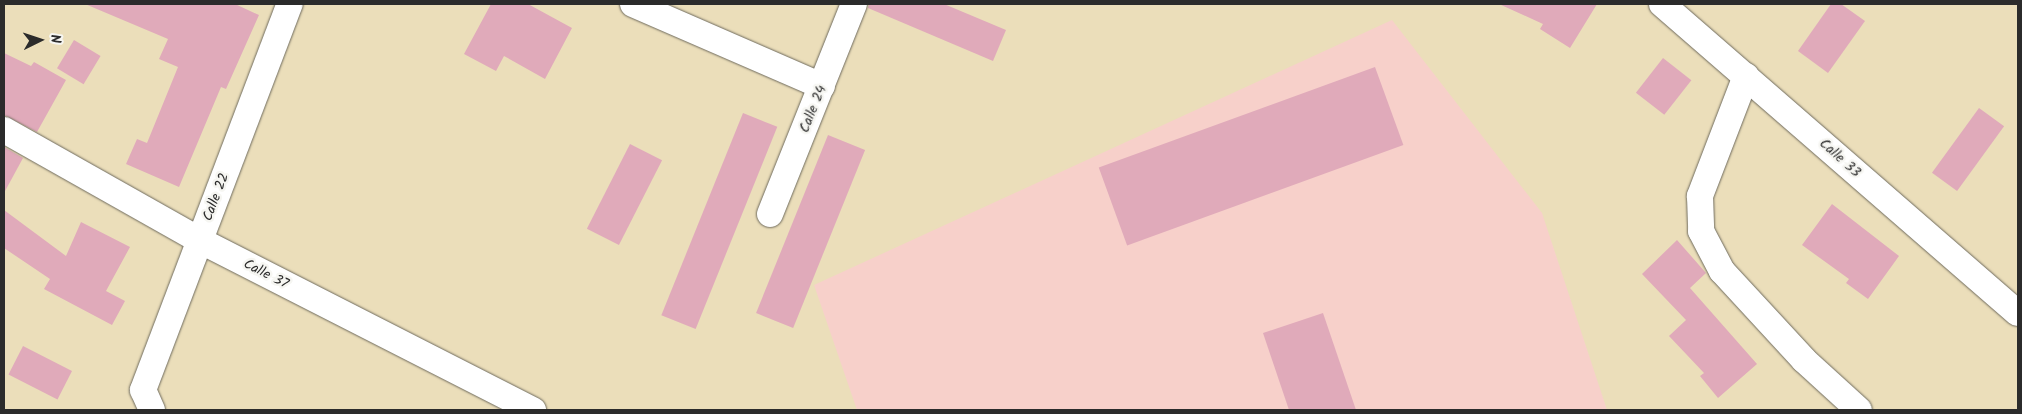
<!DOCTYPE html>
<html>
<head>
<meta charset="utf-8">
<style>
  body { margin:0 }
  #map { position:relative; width:2022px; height:414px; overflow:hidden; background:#ebdeba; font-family:Kalam,sans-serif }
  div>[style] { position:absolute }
  .built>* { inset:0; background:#f7d0ca }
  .building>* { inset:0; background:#e0aaba; transform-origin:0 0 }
  .roads { filter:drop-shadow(0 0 1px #6e6a5d) drop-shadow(0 0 1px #6e6a5d) }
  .minor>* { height:26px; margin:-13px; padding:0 13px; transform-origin:13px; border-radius:13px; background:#fff }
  span { translate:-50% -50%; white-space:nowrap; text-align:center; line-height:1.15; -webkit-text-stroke:5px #f6f6f2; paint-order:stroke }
  .street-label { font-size:14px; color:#2b2b2b }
  .frame { position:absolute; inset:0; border:5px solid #2b2b2b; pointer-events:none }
  .north { position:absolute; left:15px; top:15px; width:50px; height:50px; -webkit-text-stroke:4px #f6f6f2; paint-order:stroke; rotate:86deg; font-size:14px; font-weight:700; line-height:20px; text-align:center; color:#2b2b2b }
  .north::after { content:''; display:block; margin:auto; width:18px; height:22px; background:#2b2b2b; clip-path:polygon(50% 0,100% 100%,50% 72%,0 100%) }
</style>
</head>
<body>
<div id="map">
  <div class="built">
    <div style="clip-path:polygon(1392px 20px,1542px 213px,1607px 410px,857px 410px,814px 285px)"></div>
  </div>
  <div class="building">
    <div style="clip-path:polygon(85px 4px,235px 4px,259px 15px,226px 89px,221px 87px,179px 187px,126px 164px,137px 139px,147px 143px,178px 67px,159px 59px,168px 39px)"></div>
    <div style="clip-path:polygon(491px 4px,528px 4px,572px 28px,545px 79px,504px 56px,496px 71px,464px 54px)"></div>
    <div style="clip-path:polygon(869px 4px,944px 4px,1006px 30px,993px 61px,868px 8px)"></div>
    <div style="clip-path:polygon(1499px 4px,1597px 4px,1570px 48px,1540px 29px,1543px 24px)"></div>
    <div style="clip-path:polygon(1831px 4px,1841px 4px,1865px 21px,1828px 73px,1798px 51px)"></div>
    <div style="left:74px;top:40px;width:31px;height:33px;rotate:31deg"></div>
    <div style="clip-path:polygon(4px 53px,31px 66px,34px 62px,66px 80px,37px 132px,4px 115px)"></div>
    <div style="left:1663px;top:58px;width:36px;height:44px;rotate:38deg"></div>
    <div style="left:1375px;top:67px;width:83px;height:294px;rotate:70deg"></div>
    <div style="left:1979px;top:108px;width:31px;height:80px;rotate:36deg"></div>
    <div style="left:743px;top:113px;width:37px;height:218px;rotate:22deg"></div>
    <div style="left:828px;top:135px;width:40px;height:192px;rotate:22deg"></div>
    <div style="left:630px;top:144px;width:36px;height:95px;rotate:27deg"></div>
    <div style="clip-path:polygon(4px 147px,23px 158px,4px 193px)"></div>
    <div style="clip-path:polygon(1832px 204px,1899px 256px,1868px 299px,1846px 283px,1849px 279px,1802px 245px)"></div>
    <div style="clip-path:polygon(4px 210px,66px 256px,81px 222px,130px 247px,106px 291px,125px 301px,112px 325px,44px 289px,50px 279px,4px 248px)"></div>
    <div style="clip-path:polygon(1677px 240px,1706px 273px,1690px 288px,1757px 364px,1718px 398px,1700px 376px,1704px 373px,1669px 336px,1686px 320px,1642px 274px)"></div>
    <div style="clip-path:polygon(1323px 313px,1356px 410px,1289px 410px,1263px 333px)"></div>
    <div style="left:23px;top:346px;width:55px;height:32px;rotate:27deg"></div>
  </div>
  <div class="roads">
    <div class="minor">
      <div style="left:633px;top:4px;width:206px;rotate:23.5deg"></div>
      <div style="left:1662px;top:4px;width:471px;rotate:41deg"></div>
      <div style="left:1746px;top:76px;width:129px;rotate:111deg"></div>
      <div style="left:1700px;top:196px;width:35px;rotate:88deg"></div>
      <div style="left:1701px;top:231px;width:45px;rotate:62.3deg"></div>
      <div style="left:1722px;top:271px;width:121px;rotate:47.3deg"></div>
      <div style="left:1804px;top:360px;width:74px;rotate:42.3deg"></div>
      <div style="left:4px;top:130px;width:224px;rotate:29.4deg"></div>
      <div style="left:199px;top:240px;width:375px;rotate:27deg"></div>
      <div style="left:770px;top:214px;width:226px;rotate:-68.2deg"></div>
      <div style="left:152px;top:410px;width:22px;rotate:-114deg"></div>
      <div style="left:143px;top:390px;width:413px;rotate:-69.2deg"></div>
    </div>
  </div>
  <div class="street-label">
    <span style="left:813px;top:109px;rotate:-68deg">Calle 24</span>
    <span style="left:1840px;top:158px;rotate:42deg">Calle 33</span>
    <span style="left:216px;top:197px;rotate:-69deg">Calle 22</span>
    <span style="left:266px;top:274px;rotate:27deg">Calle 37</span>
  </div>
  <div class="frame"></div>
  <div class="north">N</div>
</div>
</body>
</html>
